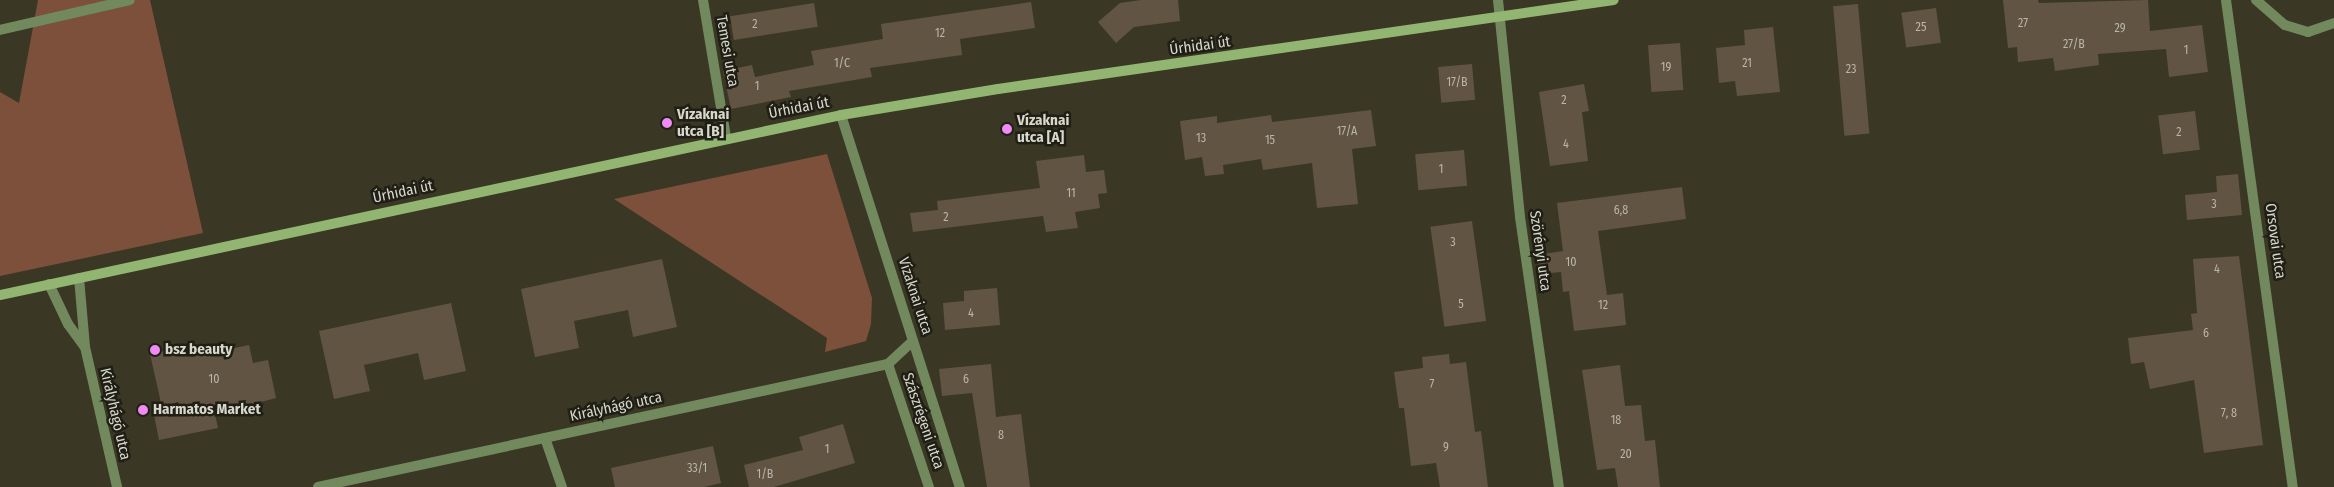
<!DOCTYPE html>
<html>
<head>
<meta charset="utf-8">
<style>
  body { margin:0 }
  #map { position:relative; width:2334px; height:487px; overflow:hidden; background:#3a3824; font-family:"Fira Sans Condensed",sans-serif }
  div>[style] { position:absolute }
  .green>* { inset:0; background:#7c503a }
  .building>* { inset:0; background:#615442; transform-origin:0 0 }
  .service>* { height:10px; margin:-5px; padding:0 5px; transform-origin:5px; border-radius:5px; background:#72895e }
  .minor>* { height:10px; margin:-5px; padding:0 5px; transform-origin:5px; border-radius:5px; background:#72895e }
  .secondary>* { height:10px; margin:-5px; padding:0 5px; transform-origin:5px; border-radius:5px; background:#92b671 }
  .dots>* { width:14px; height:14px; translate:-50% -50%; box-sizing:border-box; border:2px solid #201f16; border-radius:50% }
  span { translate:-50% -50%; white-space:nowrap; text-align:center; line-height:1.15; -webkit-text-stroke:5px #201f16; paint-order:stroke }
  .number-label { font-size:12px; color:#bab6a9 }
  .number-label span { -webkit-text-stroke-width:0 }
  .street-label { font-size:15px; color:#d8d7cb }
  .poi-label { font-size:15px; color:#d8d7cb; font-weight:700 }
  .left { translate:0 -50%; text-align:left }
</style>
</head>
<body>
<div id="map">
  <div class="green">
    <div style="clip-path:polygon(38px 0,150px 0,203px 233px,0 276px,0 92px,19px 103px)"></div>
    <div style="clip-path:polygon(827px 154px,872px 298px,871px 324px,866px 341px,825px 352px,827px 338px,614px 199px)"></div>
  </div>
  <div class="building">
    <div style="clip-path:polygon(1141px 0,1178px 0,1180px 21px,1134px 27px,1116px 43px,1098px 22px,1120px 3px)"></div>
    <div style="clip-path:polygon(2003px 0,2038px 0,2039px 3px,2148px 0,2150px 31px,2202px 25px,2208px 72px,2169px 77px,2166px 49px,2098px 54px,2099px 65px,2055px 71px,2053px 58px,2018px 62px,2017px 47px,2008px 48px)"></div>
    <div style="clip-path:polygon(1031px 2px,1035px 28px,960px 39px,962px 55px,870px 68px,872px 77px,789px 91px,791px 97px,731px 109px,723px 71px,752px 65px,755px 77px,814px 65px,811px 51px,883px 39px,881px 24px)"></div>
    <div style="left:814px;top:3px;width:24px;height:85px;rotate:81deg"></div>
    <div style="left:1858px;top:4px;width:130px;height:25px;rotate:85deg"></div>
    <div style="left:1936px;top:8px;width:35px;height:35px;rotate:82deg"></div>
    <div style="clip-path:polygon(1773px 27px,1780px 92px,1737px 96px,1735px 81px,1719px 83px,1716px 48px,1745px 45px,1744px 30px)"></div>
    <div style="left:1680px;top:43px;width:47px;height:32px;rotate:86deg"></div>
    <div style="left:1472px;top:64px;width:36px;height:34px;rotate:85deg"></div>
    <div style="clip-path:polygon(1584px 84px,1589px 111px,1582px 112px,1588px 161px,1550px 166px,1539px 92px)"></div>
    <div style="clip-path:polygon(1371px 110px,1376px 146px,1352px 149px,1358px 204px,1317px 208px,1312px 163px,1263px 170px,1261px 159px,1223px 165px,1224px 174px,1205px 176px,1202px 157px,1185px 160px,1180px 121px,1217px 116px,1217px 123px,1271px 115px,1272px 122px)"></div>
    <div style="left:2195px;top:111px;width:39px;height:37px;rotate:83deg"></div>
    <div style="left:1464px;top:150px;width:36px;height:49px;rotate:85deg"></div>
    <div style="clip-path:polygon(1084px 155px,1086px 172px,1104px 170px,1107px 193px,1098px 194px,1100px 208px,1075px 212px,1078px 228px,1046px 232px,1043px 216px,913px 232px,910px 213px,938px 210px,937px 201px,1040px 188px,1036px 161px)"></div>
    <div style="clip-path:polygon(2238px 174px,2242px 215px,2187px 220px,2185px 195px,2217px 192px,2216px 176px)"></div>
    <div style="clip-path:polygon(1682px 187px,1686px 219px,1598px 231px,1607px 295px,1623px 293px,1626px 325px,1574px 331px,1569px 291px,1563px 292px,1561px 272px,1540px 274px,1537px 255px,1563px 251px,1557px 203px)"></div>
    <div style="left:1472px;top:221px;width:101px;height:42px;rotate:82deg"></div>
    <div style="clip-path:polygon(2239px 256px,2263px 445px,2204px 453px,2194px 380px,2150px 389px,2144px 362px,2131px 364px,2128px 338px,2193px 330px,2191px 314px,2197px 313px,2193px 259px)"></div>
    <div style="clip-path:polygon(662px 259px,677px 327px,633px 337px,628px 310px,574px 321px,579px 348px,535px 357px,521px 289px)"></div>
    <div style="clip-path:polygon(997px 288px,1000px 325px,945px 330px,943px 303px,964px 301px,964px 291px)"></div>
    <div style="clip-path:polygon(451px 303px,466px 371px,424px 380px,418px 353px,364px 365px,370px 391px,334px 399px,319px 331px)"></div>
    <div style="clip-path:polygon(249px 345px,253px 363px,268px 360px,276px 398px,215px 414px,218px 428px,159px 440px,152px 405px,161px 403px,150px 354px,188px 346px,191px 357px)"></div>
    <div style="clip-path:polygon(1449px 354px,1450px 364px,1466px 362px,1475px 432px,1481px 431px,1488px 487px,1440px 487px,1436px 463px,1411px 466px,1404px 408px,1399px 408px,1394px 372px,1423px 368px,1422px 357px)"></div>
    <div style="clip-path:polygon(991px 364px,996px 417px,1021px 414px,1030px 487px,987px 487px,972px 393px,942px 396px,939px 369px)"></div>
    <div style="clip-path:polygon(1620px 365px,1625px 406px,1641px 405px,1645px 441px,1655px 440px,1660px 487px,1618px 487px,1615px 468px,1597px 470px,1582px 370px)"></div>
    <div style="clip-path:polygon(843px 424px,855px 463px,774px 487px,749px 487px,744px 465px,803px 450px,799px 437px)"></div>
    <div style="clip-path:polygon(713px 446px,721px 483px,704px 487px,615px 487px,611px 468px)"></div>
  </div>
  <div class="service">
    <div style="left:2256px;top:0;width:38px;rotate:41deg"></div>
    <div style="left:2285px;top:25px;width:24px;rotate:17deg"></div>
    <div style="left:2308px;top:32px;width:28px;rotate:-19deg"></div>
  </div>
  <div class="minor">
    <div style="left:703px;top:0;width:139px;rotate:80.5deg"></div>
    <div style="left:1498px;top:0;width:218px;rotate:84.2deg"></div>
    <div style="left:1520px;top:217px;width:273px;rotate:81.8deg"></div>
    <div style="left:2226px;top:0;width:492px;rotate:82.2deg"></div>
    <div style="left:0;top:30px;width:133px;rotate:-13deg"></div>
    <div style="left:841px;top:115px;width:391px;rotate:72.3deg"></div>
    <div style="left:79px;top:278px;width:69px;rotate:85deg"></div>
    <div style="left:85px;top:347px;width:144px;rotate:77.1deg"></div>
    <div style="left:49px;top:284px;width:44px;rotate:64.6deg"></div>
    <div style="left:68px;top:324px;width:27px;rotate:54deg"></div>
    <div style="left:888px;top:364px;width:130px;rotate:71.6deg"></div>
    <div style="left:545px;top:438px;width:52px;rotate:70.9deg"></div>
    <div style="left:318px;top:487px;width:583px;rotate:-12.18deg"></div>
    <div style="left:888px;top:364px;width:34px;rotate:-43deg"></div>
  </div>
  <div class="secondary">
    <div style="left:0;top:295px;width:860px;rotate:-12.08deg"></div>
    <div style="left:841px;top:115px;width:159px;rotate:-9.4deg"></div>
    <div style="left:998px;top:89px;width:622px;rotate:-8.22deg"></div>
  </div>
  <div class="dots">
    <div style="left:667px;top:123px;background:#f08bf5"></div>
    <div style="left:1007px;top:129px;background:#f08bf5"></div>
    <div style="left:155px;top:350px;background:#f08bf5"></div>
    <div style="left:143px;top:410px;background:#f08bf5"></div>
  </div>
  <div class="number-label">
    <span style="left:2023px;top:24px">27</span>
    <span style="left:755px;top:25px">2</span>
    <span style="left:1921px;top:28px">25</span>
    <span style="left:2120px;top:29px">29</span>
    <span style="left:940px;top:34px">12</span>
    <span style="left:2074px;top:45px">27/B</span>
    <span style="left:2186px;top:51px">1</span>
    <span style="left:842px;top:64px">1/C</span>
    <span style="left:1747px;top:64px">21</span>
    <span style="left:1666px;top:68px">19</span>
    <span style="left:1851px;top:70px">23</span>
    <span style="left:1457px;top:83px">17/B</span>
    <span style="left:757px;top:87px">1</span>
    <span style="left:1564px;top:101px">2</span>
    <span style="left:1347px;top:132px">17/A</span>
    <span style="left:2179px;top:133px">2</span>
    <span style="left:1201px;top:139px">13</span>
    <span style="left:1270px;top:141px">15</span>
    <span style="left:1566px;top:145px">4</span>
    <span style="left:1441px;top:170px">1</span>
    <span style="left:1071px;top:194px">11</span>
    <span style="left:2214px;top:205px">3</span>
    <span style="left:1621px;top:211px">6,8</span>
    <span style="left:946px;top:218px">2</span>
    <span style="left:1453px;top:243px">3</span>
    <span style="left:1571px;top:263px">10</span>
    <span style="left:2217px;top:270px">4</span>
    <span style="left:1461px;top:305px">5</span>
    <span style="left:1603px;top:306px">12</span>
    <span style="left:971px;top:314px">4</span>
    <span style="left:2206px;top:334px">6</span>
    <span style="left:214px;top:380px">10</span>
    <span style="left:966px;top:380px">6</span>
    <span style="left:1432px;top:385px">7</span>
    <span style="left:2229px;top:414px">7, 8</span>
    <span style="left:1616px;top:421px">18</span>
    <span style="left:1001px;top:436px">8</span>
    <span style="left:1446px;top:448px">9</span>
    <span style="left:827px;top:450px">1</span>
    <span style="left:1626px;top:455px">20</span>
    <span style="left:697px;top:469px">33/1</span>
    <span style="left:765px;top:475px">1/B</span>
  </div>
  <div class="street-label">
    <span style="left:1200px;top:46px;rotate:-8deg">Úrhidai út</span>
    <span style="left:727px;top:51px;rotate:80deg">Temesi utca</span>
    <span style="left:799px;top:108px;rotate:-11deg">Úrhidai út</span>
    <span style="left:403px;top:192px;rotate:-12deg">Úrhidai út</span>
    <span style="left:2275px;top:241px;rotate:82deg">Orsovai utca</span>
    <span style="left:1540px;top:251px;rotate:82deg">Szörényi utca</span>
    <span style="left:915px;top:296px;rotate:72deg">Vízaknai utca</span>
    <span style="left:616px;top:407px;rotate:-12deg">Királyhágó utca</span>
    <span style="left:115px;top:414px;rotate:77deg">Királyhágó utca</span>
    <span style="left:923px;top:421px;rotate:71deg">Szászrégeni utca</span>
  </div>
  <div class="poi-label">
    <span class="left" style="left:677px;top:123px">Vízaknai<br>utca [B]</span>
    <span class="left" style="left:1017px;top:129px">Vízaknai<br>utca [A]</span>
    <span class="left" style="left:165px;top:350px">bsz beauty</span>
    <span class="left" style="left:153px;top:410px">Harmatos Market</span>
  </div>
</div>
</body>
</html>
